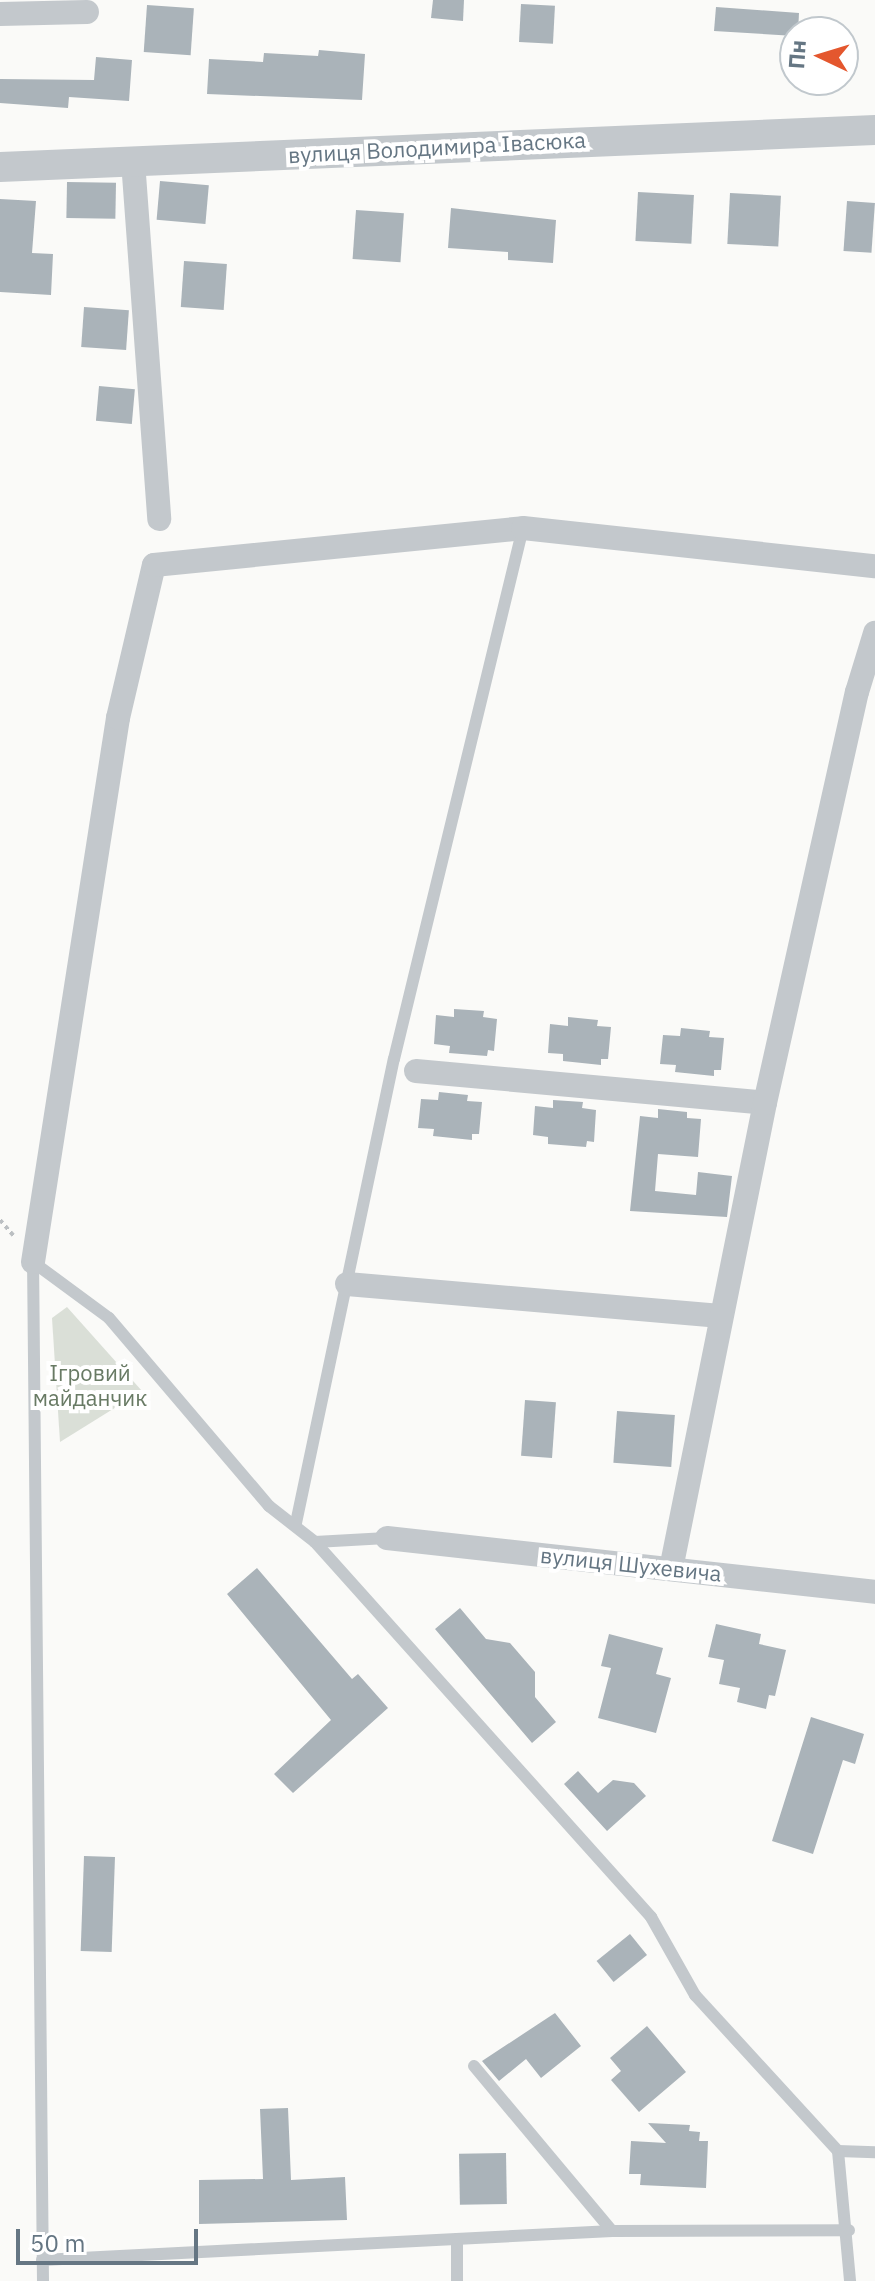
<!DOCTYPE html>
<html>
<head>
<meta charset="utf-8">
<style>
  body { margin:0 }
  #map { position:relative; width:875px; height:2281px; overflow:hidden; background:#fafaf8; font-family:"IBM Plex Sans",sans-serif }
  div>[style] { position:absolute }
  .green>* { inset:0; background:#dadfd7 }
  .building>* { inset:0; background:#aab3b9; transform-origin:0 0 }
  .path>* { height:4px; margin-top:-2px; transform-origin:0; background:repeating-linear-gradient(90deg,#bbbfc2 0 4px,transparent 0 8px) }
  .service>* { height:12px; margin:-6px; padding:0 6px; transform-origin:6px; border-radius:6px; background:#c3c8cc }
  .minor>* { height:24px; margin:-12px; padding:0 12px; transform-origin:12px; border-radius:12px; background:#c3c8cc }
  .tertiary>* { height:30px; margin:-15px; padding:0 15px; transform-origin:15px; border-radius:15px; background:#c3c8cc }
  span { translate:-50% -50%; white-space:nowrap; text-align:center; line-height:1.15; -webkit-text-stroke:8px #fff; paint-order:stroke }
  .street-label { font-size:22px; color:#657683 }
  .park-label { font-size:22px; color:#687a64 }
  .north { position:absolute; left:779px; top:16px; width:80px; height:80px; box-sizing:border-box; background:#fff; border:2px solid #c1c8cd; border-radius:50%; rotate:274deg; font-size:22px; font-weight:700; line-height:32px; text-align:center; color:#657683 }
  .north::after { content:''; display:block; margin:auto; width:28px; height:36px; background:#e4572e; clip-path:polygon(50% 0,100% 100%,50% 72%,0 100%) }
  .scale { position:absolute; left:16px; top:2229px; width:182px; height:36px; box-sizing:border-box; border:4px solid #657683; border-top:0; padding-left:10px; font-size:24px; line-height:28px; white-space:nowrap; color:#657683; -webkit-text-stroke:6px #fff; paint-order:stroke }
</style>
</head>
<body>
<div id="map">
  <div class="green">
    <div style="clip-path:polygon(67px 1307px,142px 1391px,60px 1442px,52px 1318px)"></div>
  </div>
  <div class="building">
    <div style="clip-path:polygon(433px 0,464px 0,463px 21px,431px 18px)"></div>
    <div style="left:521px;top:4px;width:34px;height:38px;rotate:3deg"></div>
    <div style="left:147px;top:5px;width:47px;height:47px;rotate:4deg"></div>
    <div style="clip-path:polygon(716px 7px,799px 13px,798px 32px,795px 36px,714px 31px)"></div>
    <div style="clip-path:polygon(319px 50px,365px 54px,362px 100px,207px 94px,209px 59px,263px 62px,264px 53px,318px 56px)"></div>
    <div style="clip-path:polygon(96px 57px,132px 60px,129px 101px,69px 97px,68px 108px,0 103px,0 79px,94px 80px)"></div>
    <div style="left:160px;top:181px;width:49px;height:39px;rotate:5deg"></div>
    <div style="left:67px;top:182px;width:49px;height:36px;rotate:1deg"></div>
    <div style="left:638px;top:192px;width:56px;height:49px;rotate:3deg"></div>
    <div style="left:730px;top:193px;width:51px;height:51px;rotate:3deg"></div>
    <div style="clip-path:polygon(0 199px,36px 201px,32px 253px,53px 254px,51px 295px,0 292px)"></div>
    <div style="left:847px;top:201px;width:28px;height:50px;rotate:4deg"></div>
    <div style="clip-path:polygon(451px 208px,556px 220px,553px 263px,508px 260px,508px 252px,448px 248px)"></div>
    <div style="left:356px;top:210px;width:48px;height:49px;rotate:4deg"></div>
    <div style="left:184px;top:261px;width:43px;height:46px;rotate:4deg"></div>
    <div style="left:84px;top:307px;width:45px;height:40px;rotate:4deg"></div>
    <div style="left:99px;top:386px;width:36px;height:35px;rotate:5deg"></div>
    <div style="clip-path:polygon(454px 1009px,484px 1011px,483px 1017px,497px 1019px,494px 1051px,488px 1050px,487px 1056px,449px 1053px,450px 1046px,434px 1044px,436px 1015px,454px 1017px)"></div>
    <div style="clip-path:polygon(568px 1017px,598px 1020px,597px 1026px,611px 1027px,608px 1059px,601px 1059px,601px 1065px,563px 1061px,563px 1054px,548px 1053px,550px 1024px,568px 1026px)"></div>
    <div style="clip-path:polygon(681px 1028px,710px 1031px,709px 1037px,724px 1038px,721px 1070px,714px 1070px,714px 1076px,675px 1072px,676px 1065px,660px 1064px,663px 1035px,680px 1036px)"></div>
    <div style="clip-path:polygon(439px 1092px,468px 1095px,467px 1101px,482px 1102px,479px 1134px,472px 1134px,472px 1140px,433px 1136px,434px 1129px,418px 1128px,421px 1099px,438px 1100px)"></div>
    <div style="clip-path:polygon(553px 1100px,583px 1102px,582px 1108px,596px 1110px,594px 1142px,587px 1141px,586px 1147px,548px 1144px,548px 1137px,533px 1135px,535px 1106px,553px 1108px)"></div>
    <div style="clip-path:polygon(658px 1109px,687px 1112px,687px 1118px,701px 1119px,698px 1157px,658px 1154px,655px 1191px,696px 1195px,698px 1172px,732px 1176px,727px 1217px,630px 1211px,640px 1116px,658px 1118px)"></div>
    <div style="left:525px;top:1400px;width:31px;height:56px;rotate:4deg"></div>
    <div style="left:617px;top:1411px;width:58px;height:52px;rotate:4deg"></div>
    <div style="clip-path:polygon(257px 1568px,352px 1679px,358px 1674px,388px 1708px,293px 1793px,274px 1774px,331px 1720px,227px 1594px)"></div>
    <div style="clip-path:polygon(460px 1608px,486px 1639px,510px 1643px,535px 1672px,535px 1697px,556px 1722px,532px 1743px,435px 1629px)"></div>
    <div style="clip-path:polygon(716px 1624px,761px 1634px,759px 1644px,786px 1650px,775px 1696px,769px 1695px,766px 1709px,737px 1702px,740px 1688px,719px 1684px,724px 1660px,708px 1657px)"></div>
    <div style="clip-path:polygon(609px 1634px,663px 1648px,656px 1674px,671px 1678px,656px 1733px,598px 1718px,611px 1668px,601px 1666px)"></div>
    <div style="clip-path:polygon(811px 1717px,864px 1734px,855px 1764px,843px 1760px,813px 1854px,772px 1841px)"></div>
    <div style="clip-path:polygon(578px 1771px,598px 1793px,613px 1780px,634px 1783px,646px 1796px,607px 1831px,564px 1784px)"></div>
    <div style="left:84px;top:1856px;width:31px;height:95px;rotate:2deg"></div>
    <div style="left:630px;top:1934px;width:27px;height:43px;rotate:51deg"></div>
    <div style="clip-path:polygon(555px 2013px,581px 2046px,541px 2078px,526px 2059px,499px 2081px,482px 2061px)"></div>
    <div style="clip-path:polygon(647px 2026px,686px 2072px,639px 2112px,611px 2080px,621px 2071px,610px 2058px)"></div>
    <div style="clip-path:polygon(288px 2108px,291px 2180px,345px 2177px,347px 2220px,199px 2224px,199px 2180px,263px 2179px,260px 2109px)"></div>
    <div style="clip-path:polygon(648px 2123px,690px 2125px,689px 2131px,700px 2132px,699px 2141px,708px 2141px,706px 2188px,640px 2185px,641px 2174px,629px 2174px,631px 2141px,666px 2143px)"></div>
    <div style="left:506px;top:2153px;width:51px;height:47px;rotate:89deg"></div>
  </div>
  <div class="path">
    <div style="left:0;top:1220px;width:21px;rotate:49deg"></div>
  </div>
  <div class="service">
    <div style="left:296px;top:1523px;width:474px;rotate:-78.1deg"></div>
    <div style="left:394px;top:1059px;width:546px;rotate:-76.35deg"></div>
    <div style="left:315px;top:1542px;width:72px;rotate:-3.2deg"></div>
    <div style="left:474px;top:2066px;width:215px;rotate:50.1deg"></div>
    <div style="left:838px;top:2151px;width:37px;rotate:2deg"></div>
    <div style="left:42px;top:2260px;width:571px;rotate:-2.91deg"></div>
    <div style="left:612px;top:2231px;width:237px;rotate:-0.2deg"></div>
    <div style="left:43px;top:2281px;width:1019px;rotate:-90.56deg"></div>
    <div style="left:33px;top:1262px;width:94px;rotate:36.4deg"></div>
    <div style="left:109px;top:1318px;width:247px;rotate:49.6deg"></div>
    <div style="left:269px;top:1506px;width:58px;rotate:38deg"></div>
    <div style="left:315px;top:1542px;width:504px;rotate:48.14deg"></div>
    <div style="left:651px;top:1917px;width:90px;rotate:60.6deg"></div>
    <div style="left:695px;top:1995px;width:212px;rotate:47.5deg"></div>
    <div style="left:838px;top:2151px;width:131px;rotate:84.7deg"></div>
    <div style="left:457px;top:2281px;width:42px;rotate:-90deg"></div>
  </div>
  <div class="minor">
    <div style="left:0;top:14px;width:87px;rotate:-1.3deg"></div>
    <div style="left:133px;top:161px;width:359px;rotate:85.8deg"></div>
    <div style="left:416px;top:1071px;width:350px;rotate:5.2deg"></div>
    <div style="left:33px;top:1262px;width:551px;rotate:-81.12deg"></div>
    <div style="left:118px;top:718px;width:157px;rotate:-76.8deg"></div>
    <div style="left:154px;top:565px;width:371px;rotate:-5.7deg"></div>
    <div style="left:523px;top:528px;width:354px;rotate:6.2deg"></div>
    <div style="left:347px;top:1284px;width:372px;rotate:4.9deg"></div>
    <div style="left:387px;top:1538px;width:491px;rotate:6.3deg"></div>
    <div style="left:671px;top:1569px;width:475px;rotate:-78.6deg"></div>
    <div style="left:765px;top:1103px;width:421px;rotate:-77.4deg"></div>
    <div style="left:857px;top:692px;width:62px;rotate:-73deg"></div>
  </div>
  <div class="tertiary">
    <div style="left:0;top:167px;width:876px;rotate:-2.42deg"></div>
  </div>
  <div class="street-label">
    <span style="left:437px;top:147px;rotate:-3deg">вулиця Володимира Івасюка</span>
    <span style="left:631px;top:1564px;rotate:6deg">вулиця Шухевича</span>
  </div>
  <div class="park-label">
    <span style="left:90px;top:1385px">Ігровий<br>майданчик</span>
  </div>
  <div class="north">Пн</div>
  <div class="scale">50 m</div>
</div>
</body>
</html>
